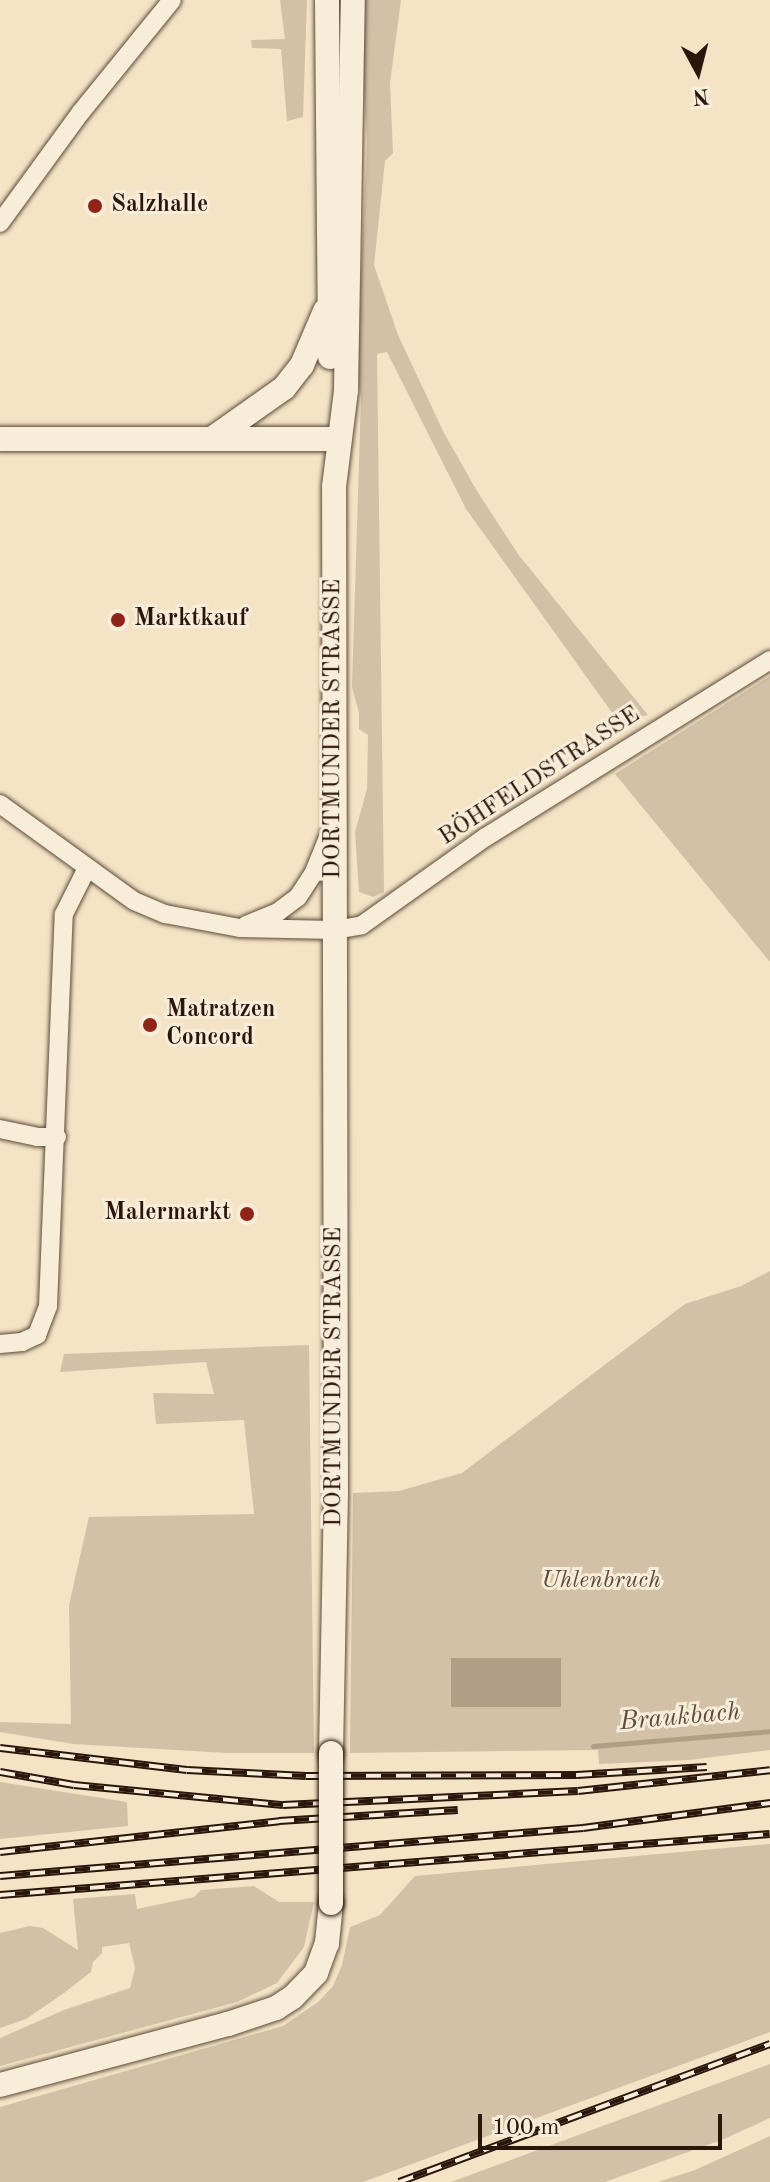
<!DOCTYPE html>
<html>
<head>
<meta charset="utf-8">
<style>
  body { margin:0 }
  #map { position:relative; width:770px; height:2182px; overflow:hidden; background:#f4e4c5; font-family:"Old Standard TT",serif }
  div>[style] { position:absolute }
  .green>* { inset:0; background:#d2c1a6 }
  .water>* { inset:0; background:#b09e86; transform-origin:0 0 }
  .stream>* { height:5px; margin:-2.5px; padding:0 2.5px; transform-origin:2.5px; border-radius:2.5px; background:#b09e86 }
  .roads { filter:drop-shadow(0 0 2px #5d4a3a) drop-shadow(0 0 2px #5d4a3a) }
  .minor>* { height:18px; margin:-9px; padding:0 9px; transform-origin:9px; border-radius:9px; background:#f8edd9 }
  .secondary>* { height:24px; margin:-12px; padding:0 12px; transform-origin:12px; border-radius:12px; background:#f8edd9 }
  .rail>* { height:8px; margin-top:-4px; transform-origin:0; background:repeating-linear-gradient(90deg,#f8edd9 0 15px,#2b160c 0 30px); box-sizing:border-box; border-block:2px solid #2b160c }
  .bridges { filter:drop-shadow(0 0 2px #2b160c) drop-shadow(0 0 2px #2b160c) }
  .secondary-bridge>* { height:24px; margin:-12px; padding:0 12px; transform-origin:12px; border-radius:12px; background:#f8edd9 }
  .dots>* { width:22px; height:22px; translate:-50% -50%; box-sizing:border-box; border:4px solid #f8edd9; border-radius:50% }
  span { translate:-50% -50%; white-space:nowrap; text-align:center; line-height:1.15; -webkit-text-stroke:6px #f8edd9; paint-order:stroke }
  .poi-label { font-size:24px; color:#2b160c; font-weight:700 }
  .left { translate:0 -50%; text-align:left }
  .right { translate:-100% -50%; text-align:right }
  .street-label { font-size:24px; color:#2b160c }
  .park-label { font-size:24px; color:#5d493a; font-style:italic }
  .water-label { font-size:26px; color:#604c3d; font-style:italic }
  .north { position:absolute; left:658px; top:32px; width:80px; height:80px; -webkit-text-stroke:6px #f8edd9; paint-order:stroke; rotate:173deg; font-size:22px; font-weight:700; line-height:32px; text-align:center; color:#2b160c }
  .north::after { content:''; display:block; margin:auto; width:28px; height:36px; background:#2b160c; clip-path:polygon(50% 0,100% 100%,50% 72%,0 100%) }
  .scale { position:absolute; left:478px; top:2114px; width:244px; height:36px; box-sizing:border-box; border:4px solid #2b160c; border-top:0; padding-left:10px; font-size:24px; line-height:28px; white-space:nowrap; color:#2b160c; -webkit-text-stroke:6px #f8edd9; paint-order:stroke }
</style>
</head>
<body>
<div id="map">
  <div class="green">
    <div style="clip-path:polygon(280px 0,307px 0,303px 117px,287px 121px,281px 49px,252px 48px,251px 40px,285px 39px)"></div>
    <div style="clip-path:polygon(364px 0,401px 0,390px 83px,393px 153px,385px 161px,374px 265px,398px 335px,444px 433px,477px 491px,518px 554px,648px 715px,618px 721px,466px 509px,387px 352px,377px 354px,384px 892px,373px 897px,359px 892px,355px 832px,367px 789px,368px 735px,359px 729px,359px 713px,352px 687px,361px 398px,357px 365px,367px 141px,363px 78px)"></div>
    <div style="clip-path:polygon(770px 676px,770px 962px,615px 774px)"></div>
    <div style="clip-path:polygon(770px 1271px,770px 1750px,689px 1760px,599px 1764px,598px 1750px,350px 1753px,353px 1493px,399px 1491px,462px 1473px,685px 1304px,741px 1286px)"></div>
    <div style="clip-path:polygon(309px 1345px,314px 1753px,227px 1753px,73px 1744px,0 1732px,0 1722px,71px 1724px,69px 1605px,89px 1517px,254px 1514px,244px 1420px,156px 1424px,153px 1393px,214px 1394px,206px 1362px,60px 1372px,64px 1354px)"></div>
    <div style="clip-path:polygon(0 1782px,127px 1802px,128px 1826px,0 1839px)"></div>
    <div style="clip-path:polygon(770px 1844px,770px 2032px,363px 2182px,0 2182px,0 2107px,283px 2026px,318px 2002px,333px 1986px,342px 1965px,350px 1927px,380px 1915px,415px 1876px)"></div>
    <div style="clip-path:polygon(254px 1886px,279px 1902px,314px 1902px,304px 1947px,277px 1983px,237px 2002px,0 2066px,0 2038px,64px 2010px,130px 1988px,135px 1968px,129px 1943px,102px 1947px,102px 1953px,93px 1962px,91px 1972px,64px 1993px,26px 2019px,0 2028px,0 1933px,30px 1926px,43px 1928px,78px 1950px,73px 1899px,135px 1894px,137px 1909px,194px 1897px,201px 1890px)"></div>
    <div style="clip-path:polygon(770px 2064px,770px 2118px,724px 2139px,605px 2182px,451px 2182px)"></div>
    <div style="clip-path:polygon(770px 2136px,770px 2182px,658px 2182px,695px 2170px)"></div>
  </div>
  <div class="water">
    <div style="left:561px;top:1658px;width:49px;height:110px;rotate:90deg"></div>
  </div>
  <div class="stream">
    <div style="left:593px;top:1746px;width:178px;rotate:-4.8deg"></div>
  </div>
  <div class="roads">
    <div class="minor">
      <div style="left:0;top:223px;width:137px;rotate:-53.9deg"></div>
      <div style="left:81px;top:112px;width:144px;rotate:-50.9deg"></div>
      <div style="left:0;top:804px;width:165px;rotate:35.9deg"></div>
      <div style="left:134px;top:901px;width:34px;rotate:23deg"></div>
      <div style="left:165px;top:914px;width:76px;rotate:10.6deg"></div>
      <div style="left:240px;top:928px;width:95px;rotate:1.2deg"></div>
      <div style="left:335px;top:930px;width:27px;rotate:-10deg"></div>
      <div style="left:362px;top:925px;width:152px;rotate:-35.4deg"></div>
      <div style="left:486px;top:837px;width:335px;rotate:-31.9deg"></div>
      <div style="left:246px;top:925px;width:35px;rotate:-22deg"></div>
      <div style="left:278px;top:912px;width:25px;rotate:-37deg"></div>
      <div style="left:298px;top:897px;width:30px;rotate:-57deg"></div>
      <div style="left:314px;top:872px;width:45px;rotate:-68deg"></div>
      <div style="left:0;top:1129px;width:38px;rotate:12deg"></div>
      <div style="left:37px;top:1137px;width:20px"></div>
      <div style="left:0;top:1344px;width:22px;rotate:-5deg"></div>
      <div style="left:22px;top:1342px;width:17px;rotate:-25deg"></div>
      <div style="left:37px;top:1335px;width:31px;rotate:-69deg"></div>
      <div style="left:48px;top:1306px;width:392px;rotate:-87.7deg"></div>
      <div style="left:64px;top:914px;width:51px;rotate:-63.4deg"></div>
    </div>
    <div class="secondary">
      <div style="left:327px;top:0;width:357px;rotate:89.5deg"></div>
      <div style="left:213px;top:438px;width:87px;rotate:-35.2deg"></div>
      <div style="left:284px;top:388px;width:29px;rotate:-52deg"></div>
      <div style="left:302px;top:365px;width:59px;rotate:-66.9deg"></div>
      <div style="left:0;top:439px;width:337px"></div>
      <div style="left:331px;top:1753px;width:259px;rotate:-88.9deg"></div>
      <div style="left:336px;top:1494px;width:1007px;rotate:-90.11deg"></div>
      <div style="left:334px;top:487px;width:98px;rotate:-82.9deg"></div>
      <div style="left:346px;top:390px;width:390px;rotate:-89deg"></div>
      <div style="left:0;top:2085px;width:236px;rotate:-15deg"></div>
      <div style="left:228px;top:2024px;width:51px;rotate:-18.4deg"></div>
      <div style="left:276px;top:2008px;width:20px;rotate:-33deg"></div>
      <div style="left:293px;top:1997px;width:33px;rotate:-46deg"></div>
      <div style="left:316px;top:1973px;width:32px;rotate:-70deg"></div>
      <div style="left:327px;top:1943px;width:40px;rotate:-84.3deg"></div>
    </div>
  </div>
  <div class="rail">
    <div style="left:0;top:1748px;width:188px;rotate:6.7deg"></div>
    <div style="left:187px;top:1770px;width:119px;rotate:2.9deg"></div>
    <div style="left:306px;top:1776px;width:271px;rotate:-0.2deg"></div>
    <div style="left:577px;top:1775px;width:130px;rotate:-3.5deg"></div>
    <div style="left:0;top:1772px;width:75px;rotate:10deg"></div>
    <div style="left:74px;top:1785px;width:210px;rotate:5.5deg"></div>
    <div style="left:283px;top:1805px;width:295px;rotate:-2.7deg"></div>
    <div style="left:578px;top:1791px;width:193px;rotate:-6.2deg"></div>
    <div style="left:0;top:1852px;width:281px;rotate:-6.3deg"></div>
    <div style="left:279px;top:1821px;width:179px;rotate:-3.5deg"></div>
    <div style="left:0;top:1876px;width:585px;rotate:-4.71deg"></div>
    <div style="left:583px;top:1828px;width:189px;rotate:-7.6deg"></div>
    <div style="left:0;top:1895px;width:772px;rotate:-4.53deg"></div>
    <div style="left:399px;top:2182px;width:396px;rotate:-20.4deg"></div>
  </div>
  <div class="bridges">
    <div class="secondary-bridge">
      <div style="left:331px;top:1903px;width:150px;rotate:-90deg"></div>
    </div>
  </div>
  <div class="dots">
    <div style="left:95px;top:206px;background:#8f2418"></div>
    <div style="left:118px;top:620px;background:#8f2418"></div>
    <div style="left:150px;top:1025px;background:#8f2418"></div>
    <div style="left:247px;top:1214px;background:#8f2418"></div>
  </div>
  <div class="poi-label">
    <span class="left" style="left:111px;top:206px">Salzhalle</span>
    <span class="left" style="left:134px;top:620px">Marktkauf</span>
    <span class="left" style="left:166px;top:1025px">Matratzen<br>Concord</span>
    <span class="right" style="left:231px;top:1214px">Malermarkt</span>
  </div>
  <div class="street-label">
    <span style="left:334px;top:729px;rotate:-90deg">DORTMUNDER STRASSE</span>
    <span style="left:540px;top:777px;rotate:-33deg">BÖHFELDSTRASSE</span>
    <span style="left:335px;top:1377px;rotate:-90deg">DORTMUNDER STRASSE</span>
  </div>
  <div class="park-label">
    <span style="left:601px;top:1582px">Uhlenbruch</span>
  </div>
  <div class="water-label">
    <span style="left:680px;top:1718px;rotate:-5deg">Braukbach</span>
  </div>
  <div class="north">N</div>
  <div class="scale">100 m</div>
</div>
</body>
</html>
